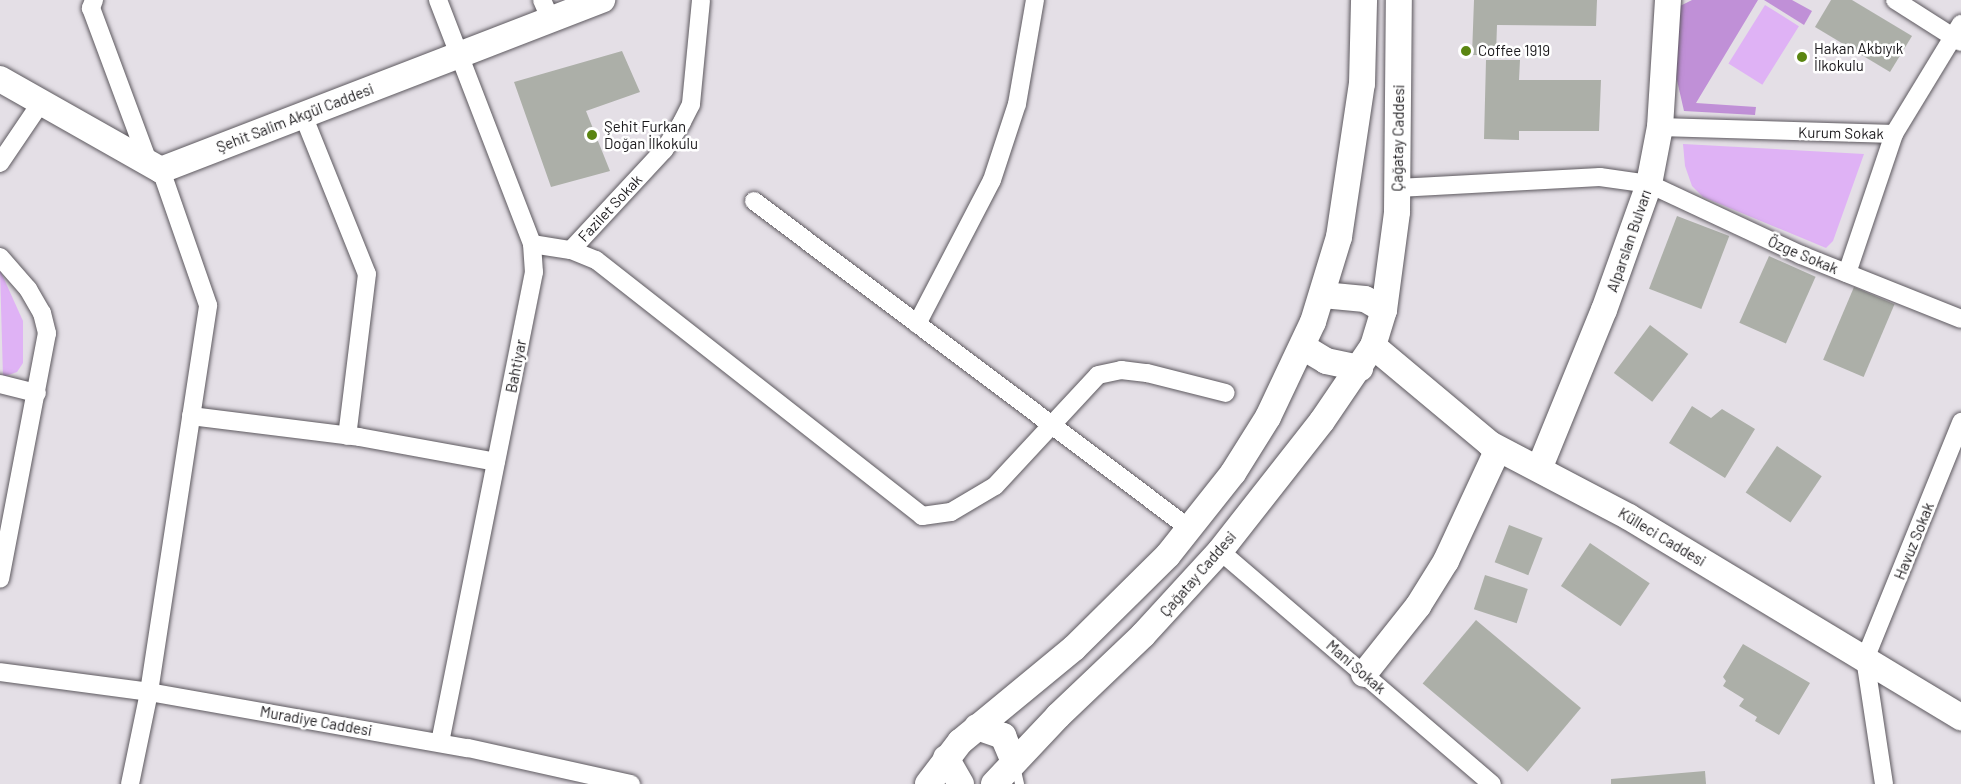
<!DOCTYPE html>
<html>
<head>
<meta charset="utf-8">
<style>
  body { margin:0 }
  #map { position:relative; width:1961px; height:784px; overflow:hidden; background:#e4dfe6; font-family:Barlow,sans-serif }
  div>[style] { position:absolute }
  .green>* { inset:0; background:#dfb2f5; transform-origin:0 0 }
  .forest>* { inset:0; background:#c090d7 }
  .building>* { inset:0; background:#acafa8; transform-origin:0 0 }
  .roads { filter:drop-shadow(0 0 2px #5d595f) drop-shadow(0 0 2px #5d595f) }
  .lane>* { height:9px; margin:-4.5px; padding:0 4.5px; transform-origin:4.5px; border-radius:4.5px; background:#fff }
  .street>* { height:18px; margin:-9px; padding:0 9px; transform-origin:9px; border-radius:9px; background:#fff }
  .secondary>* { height:26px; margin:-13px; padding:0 13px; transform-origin:13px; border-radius:13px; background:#fff }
  .dots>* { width:16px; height:16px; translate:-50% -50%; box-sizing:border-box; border:3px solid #fff; border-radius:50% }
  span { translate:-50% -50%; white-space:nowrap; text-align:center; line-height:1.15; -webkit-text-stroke:5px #fff; paint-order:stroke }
  .poi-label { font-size:15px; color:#1a181b }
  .left { translate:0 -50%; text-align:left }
  .street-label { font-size:15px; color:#1a181b }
</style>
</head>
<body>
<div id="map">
  <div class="green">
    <div style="left:1765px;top:5px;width:40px;height:69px;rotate:32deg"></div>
    <div style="clip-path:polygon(1683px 144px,1864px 154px,1833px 241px,1826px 248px,1703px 197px,1692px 186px,1685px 166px)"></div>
    <div style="clip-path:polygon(0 270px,23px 321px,23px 363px,17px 372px,3px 377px)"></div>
  </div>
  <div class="forest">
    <div style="clip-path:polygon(1692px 0,1758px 0,1696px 103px,1756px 107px,1755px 115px,1684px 111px,1676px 76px,1680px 6px)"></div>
    <div style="clip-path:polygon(1764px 0,1792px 0,1812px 11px,1804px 25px)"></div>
  </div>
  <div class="building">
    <div style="clip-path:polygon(1474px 0,1597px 0,1596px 26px,1497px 25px,1496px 55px,1472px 55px)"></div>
    <div style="clip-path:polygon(1831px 0,1852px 0,1912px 36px,1890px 72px,1815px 27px)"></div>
    <div style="clip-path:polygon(622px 51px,640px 92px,586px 111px,610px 171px,551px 187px,514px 82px)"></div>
    <div style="clip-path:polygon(1486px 60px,1520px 60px,1519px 80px,1601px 80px,1599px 131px,1519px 131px,1519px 140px,1484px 139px)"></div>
    <div style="left:1677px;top:216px;width:56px;height:78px;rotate:21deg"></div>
    <div style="left:1769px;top:256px;width:51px;height:73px;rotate:24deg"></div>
    <div style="left:1854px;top:287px;width:44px;height:79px;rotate:23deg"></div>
    <div style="left:1650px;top:325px;width:48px;height:60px;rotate:37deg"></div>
    <div style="clip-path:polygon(1692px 406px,1711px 418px,1722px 409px,1755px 429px,1725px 478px,1669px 443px)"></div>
    <div style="left:1777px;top:446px;width:54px;height:56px;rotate:34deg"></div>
    <div style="left:1509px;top:525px;width:36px;height:40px;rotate:21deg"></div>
    <div style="left:1590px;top:543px;width:72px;height:52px;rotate:34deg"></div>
    <div style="left:1485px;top:575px;width:45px;height:36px;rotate:18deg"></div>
    <div style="left:1476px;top:620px;width:137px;height:83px;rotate:40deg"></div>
    <div style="clip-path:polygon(1743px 644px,1810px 683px,1779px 735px,1755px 721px,1757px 717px,1739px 706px,1744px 699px,1723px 686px,1726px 681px,1723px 677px)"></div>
    <div style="clip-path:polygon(1705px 771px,1706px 784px,1611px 784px,1611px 779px)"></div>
  </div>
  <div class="roads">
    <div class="lane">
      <div style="left:1015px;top:766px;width:18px;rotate:77deg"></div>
    </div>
    <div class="street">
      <div style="left:94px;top:0;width:9px;rotate:111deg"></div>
      <div style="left:91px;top:8px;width:166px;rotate:69.6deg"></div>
      <div style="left:438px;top:0;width:261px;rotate:68.9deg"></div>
      <div style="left:532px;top:244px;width:28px;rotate:86deg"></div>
      <div style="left:534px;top:272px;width:480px;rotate:101.3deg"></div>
      <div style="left:542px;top:0;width:22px;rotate:66deg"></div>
      <div style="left:1895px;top:0;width:78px;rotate:32.5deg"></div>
      <div style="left:303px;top:115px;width:171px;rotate:68.1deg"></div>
      <div style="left:367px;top:274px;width:163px;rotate:97deg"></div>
      <div style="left:1660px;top:127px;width:234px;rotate:1.7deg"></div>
      <div style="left:1894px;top:134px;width:129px;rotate:-58.7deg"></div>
      <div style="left:0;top:163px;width:71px;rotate:-55.9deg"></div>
      <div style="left:1398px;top:188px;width:202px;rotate:-3.1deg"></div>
      <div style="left:1600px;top:177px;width:49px;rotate:8.1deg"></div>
      <div style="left:1649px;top:184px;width:168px;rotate:25deg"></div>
      <div style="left:1801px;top:255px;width:172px;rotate:21.8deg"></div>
      <div style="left:754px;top:201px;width:546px;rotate:36.95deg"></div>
      <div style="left:532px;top:244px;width:39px;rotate:9deg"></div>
      <div style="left:571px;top:250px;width:27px;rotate:22deg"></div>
      <div style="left:596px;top:260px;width:415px;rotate:38.1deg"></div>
      <div style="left:922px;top:516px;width:29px;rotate:-8deg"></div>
      <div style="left:951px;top:512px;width:51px;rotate:-30.6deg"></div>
      <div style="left:995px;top:486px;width:151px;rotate:-47.1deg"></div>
      <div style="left:1098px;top:375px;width:24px;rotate:-12deg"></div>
      <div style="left:1121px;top:370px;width:26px;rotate:7deg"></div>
      <div style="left:1147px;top:373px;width:81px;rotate:14.2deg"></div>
      <div style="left:571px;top:250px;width:137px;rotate:-47.1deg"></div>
      <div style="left:664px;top:150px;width:33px;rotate:-57deg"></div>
      <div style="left:682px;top:122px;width:20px;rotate:-63deg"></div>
      <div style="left:691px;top:104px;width:104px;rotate:-84.5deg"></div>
      <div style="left:0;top:257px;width:43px;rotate:48.8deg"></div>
      <div style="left:28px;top:289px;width:28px;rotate:60deg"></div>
      <div style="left:42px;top:313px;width:21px;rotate:76deg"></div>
      <div style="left:47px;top:333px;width:250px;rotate:100.8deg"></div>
      <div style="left:1847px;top:273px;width:147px;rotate:-71.3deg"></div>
      <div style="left:917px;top:324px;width:162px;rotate:-62.5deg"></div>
      <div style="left:992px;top:180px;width:80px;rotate:-71.8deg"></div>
      <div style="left:1017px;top:104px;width:106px;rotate:-80.2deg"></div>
      <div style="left:0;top:384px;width:38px;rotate:14deg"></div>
      <div style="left:191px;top:416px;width:169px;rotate:7.1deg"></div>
      <div style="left:359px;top:437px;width:139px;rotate:10.3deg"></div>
      <div style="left:1220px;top:551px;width:358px;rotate:40.6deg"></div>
      <div style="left:0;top:672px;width:150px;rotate:7.6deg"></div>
      <div style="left:149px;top:692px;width:324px;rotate:10deg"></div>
      <div style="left:468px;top:748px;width:167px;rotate:12.5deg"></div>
      <div style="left:130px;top:784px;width:94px;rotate:-78.3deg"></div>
      <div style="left:149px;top:692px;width:391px;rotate:-81.3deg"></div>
      <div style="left:208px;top:305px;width:143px;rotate:-109.2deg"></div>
      <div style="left:1884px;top:784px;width:126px;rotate:-98.6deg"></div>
      <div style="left:1865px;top:659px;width:256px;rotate:-67.9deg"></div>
    </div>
    <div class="secondary">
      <div style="left:0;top:79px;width:185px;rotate:29.5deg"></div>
      <div style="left:161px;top:170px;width:473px;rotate:-21.1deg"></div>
      <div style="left:1323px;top:295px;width:42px;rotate:5.4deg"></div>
      <div style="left:1365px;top:299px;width:22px;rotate:30deg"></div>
      <div style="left:1373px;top:346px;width:153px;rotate:39.9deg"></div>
      <div style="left:1490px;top:444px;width:157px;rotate:27.7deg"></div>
      <div style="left:1629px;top:517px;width:388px;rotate:31.1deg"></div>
      <div style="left:1303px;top:347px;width:27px;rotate:31deg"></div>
      <div style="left:1326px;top:361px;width:35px;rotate:12deg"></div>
      <div style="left:1539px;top:469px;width:172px;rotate:-67.8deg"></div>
      <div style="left:1604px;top:310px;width:134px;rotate:-70.3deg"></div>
      <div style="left:1649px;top:184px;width:58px;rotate:-79.1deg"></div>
      <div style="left:1660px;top:127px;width:127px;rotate:-86.4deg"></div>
      <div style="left:1364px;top:674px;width:87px;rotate:-51.5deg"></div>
      <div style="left:1418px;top:606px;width:53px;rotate:-58.1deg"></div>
      <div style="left:1446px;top:561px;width:123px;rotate:-65.1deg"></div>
      <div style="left:977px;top:727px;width:28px;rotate:19deg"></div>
      <div style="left:1003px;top:736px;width:28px;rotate:67deg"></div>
      <div style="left:946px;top:758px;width:30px;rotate:60deg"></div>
      <div style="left:928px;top:784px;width:53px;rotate:-52.7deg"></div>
      <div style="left:960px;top:742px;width:148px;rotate:-39.5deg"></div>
      <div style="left:1074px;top:648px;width:132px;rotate:-44.7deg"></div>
      <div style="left:1168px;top:555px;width:105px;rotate:-51.6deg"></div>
      <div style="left:1233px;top:473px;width:66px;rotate:-58deg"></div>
      <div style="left:1268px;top:417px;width:105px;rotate:-64.7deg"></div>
      <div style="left:1313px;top:322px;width:89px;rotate:-73deg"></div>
      <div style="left:1339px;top:237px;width:155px;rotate:-81.5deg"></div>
      <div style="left:1362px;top:84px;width:84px;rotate:-88.6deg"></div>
      <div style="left:994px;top:784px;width:93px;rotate:-46.7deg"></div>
      <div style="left:1058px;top:716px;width:117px;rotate:-43.6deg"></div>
      <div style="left:1143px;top:635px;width:114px;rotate:-47.5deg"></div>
      <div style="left:1220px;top:551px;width:165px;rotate:-51.9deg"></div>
      <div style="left:1322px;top:421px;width:91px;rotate:-55.8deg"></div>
      <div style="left:1373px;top:346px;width:38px;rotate:-73deg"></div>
      <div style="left:1384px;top:310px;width:99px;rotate:-82.4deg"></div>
      <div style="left:1397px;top:212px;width:212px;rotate:-89.5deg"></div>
    </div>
  </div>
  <div class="dots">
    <div style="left:1466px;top:51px;background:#5a8511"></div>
    <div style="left:1802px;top:57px;background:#5a8511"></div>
    <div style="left:592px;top:135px;background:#5a8511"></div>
  </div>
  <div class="poi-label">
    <span class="left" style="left:1814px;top:57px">Hakan Akbıyık<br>İlkokulu</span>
    <span class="left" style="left:1478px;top:51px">Coffee 1919</span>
    <span class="left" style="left:604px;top:135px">Şehit Furkan<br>Doğan İlkokulu</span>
  </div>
  <div class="street-label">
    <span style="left:295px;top:118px;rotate:-21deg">Şehit Salim Akgül Caddesi</span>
    <span style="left:1841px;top:133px;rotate:1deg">Kurum Sokak</span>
    <span style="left:1398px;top:138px;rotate:-89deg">Çağatay Caddesi</span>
    <span style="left:610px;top:208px;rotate:-47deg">Fazilet Sokak</span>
    <span style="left:1629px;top:241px;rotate:-71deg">Alparslan Bulvarı</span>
    <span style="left:1803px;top:255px;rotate:23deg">Özge Sokak</span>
    <span style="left:516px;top:366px;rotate:-79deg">Bahtiyar</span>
    <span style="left:1662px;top:537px;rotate:31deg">Külleci Caddesi</span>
    <span style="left:1914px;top:541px;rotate:-68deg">Havuz Sokak</span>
    <span style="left:1198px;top:574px;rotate:-49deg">Çağatay Caddesi</span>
    <span style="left:1356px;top:667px;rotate:41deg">Mani Sokak</span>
    <span style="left:316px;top:721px;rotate:10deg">Muradiye Caddesi</span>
  </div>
</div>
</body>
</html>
